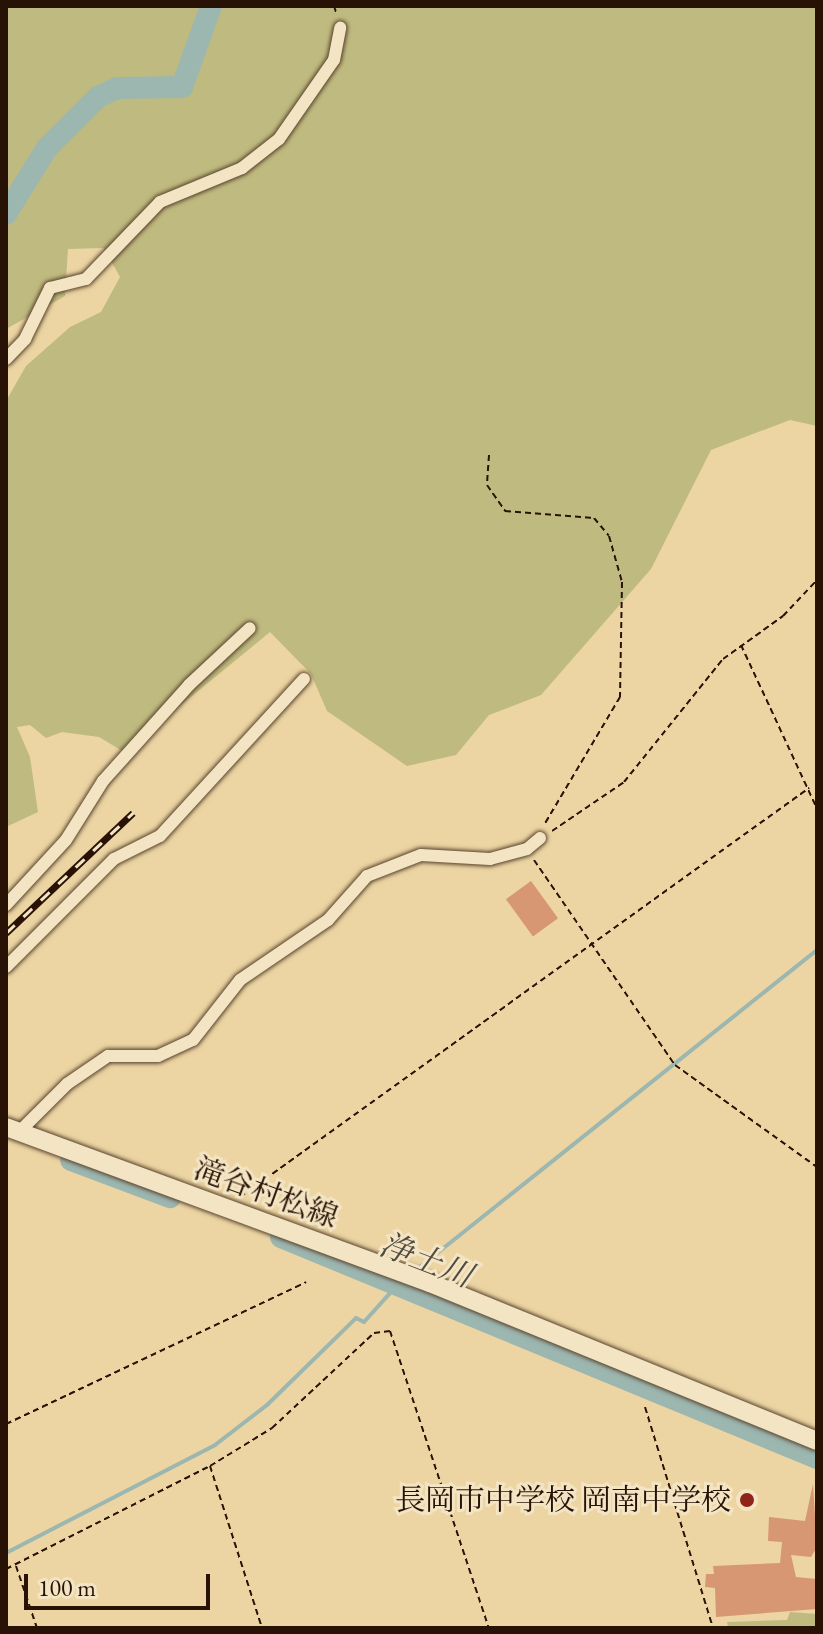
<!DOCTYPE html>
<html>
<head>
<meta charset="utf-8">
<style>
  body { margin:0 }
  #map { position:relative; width:823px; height:1634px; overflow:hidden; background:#ecd5a3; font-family:"EB Garamond","Noto Serif JP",serif }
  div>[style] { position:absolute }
  .green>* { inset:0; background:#bfbb80 }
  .stream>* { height:4px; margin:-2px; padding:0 2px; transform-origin:2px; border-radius:2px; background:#9cb6b0 }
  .river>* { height:22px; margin:-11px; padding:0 11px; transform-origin:11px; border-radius:11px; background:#9cb6b0 }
  .building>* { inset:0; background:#d69772; transform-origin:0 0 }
  .path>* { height:2px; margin-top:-1px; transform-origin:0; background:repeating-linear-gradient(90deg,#281206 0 6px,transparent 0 10px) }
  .roads { filter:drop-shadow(0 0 2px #59432d) drop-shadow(0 0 2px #59432d) }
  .street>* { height:12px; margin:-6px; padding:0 6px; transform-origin:6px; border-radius:6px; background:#f3e4c3 }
  .secondary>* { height:18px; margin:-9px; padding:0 9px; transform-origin:9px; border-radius:9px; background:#f3e4c3 }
  .rail>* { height:7px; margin-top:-3.5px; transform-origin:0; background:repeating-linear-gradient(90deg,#f3e4c3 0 12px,#281206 0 24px); box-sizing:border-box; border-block:2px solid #281206 }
  .dots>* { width:22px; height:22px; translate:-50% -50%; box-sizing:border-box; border:4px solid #f3e4c3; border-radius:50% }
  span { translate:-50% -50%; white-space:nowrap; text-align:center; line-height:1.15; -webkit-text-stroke:6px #f3e4c3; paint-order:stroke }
  .street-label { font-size:30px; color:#281206 }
  .poi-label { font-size:30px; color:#281206 }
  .right { translate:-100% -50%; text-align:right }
  .water-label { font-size:32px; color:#514b42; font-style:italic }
  .frame { position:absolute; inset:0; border:8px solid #281206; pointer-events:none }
  .scale { position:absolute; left:24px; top:1574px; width:186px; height:36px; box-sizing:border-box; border:4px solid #281206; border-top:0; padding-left:10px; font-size:24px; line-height:28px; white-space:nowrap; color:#281206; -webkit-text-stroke:6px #f3e4c3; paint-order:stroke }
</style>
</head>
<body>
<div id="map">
  <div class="green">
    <div style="clip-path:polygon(6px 6px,817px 6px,817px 426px,790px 420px,711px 450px,651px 569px,541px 695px,489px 715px,456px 755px,407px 766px,327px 711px,311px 674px,270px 632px,124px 752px,99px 737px,62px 732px,46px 738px,30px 725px,17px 727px,30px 757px,38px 812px,6px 827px,6px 401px,26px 366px,70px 327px,101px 312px,120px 277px,104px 248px,68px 249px,65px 296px,6px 329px)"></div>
    <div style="clip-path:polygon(790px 1612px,817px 1614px,817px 1628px,728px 1628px,727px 1622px,787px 1620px)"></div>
  </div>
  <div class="stream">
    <div style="left:416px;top:1270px;width:513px;rotate:-38.59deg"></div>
    <div style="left:6px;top:1553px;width:235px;rotate:-27.3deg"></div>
    <div style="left:215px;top:1445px;width:66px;rotate:-37.6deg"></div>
    <div style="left:267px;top:1405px;width:124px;rotate:-44.3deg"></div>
    <div style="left:356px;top:1318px;width:9px;rotate:27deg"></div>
    <div style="left:364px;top:1322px;width:57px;rotate:-47.9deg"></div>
  </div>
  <div class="river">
    <div style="left:6px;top:214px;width:78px;rotate:-58.2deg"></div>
    <div style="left:47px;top:148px;width:72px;rotate:-45deg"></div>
    <div style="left:98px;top:97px;width:21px;rotate:-25deg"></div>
    <div style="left:117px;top:88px;width:65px;rotate:-0.9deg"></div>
    <div style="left:182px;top:87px;width:86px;rotate:-70.3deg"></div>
    <div style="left:71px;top:1160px;width:106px;rotate:20.5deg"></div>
    <div style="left:281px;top:1237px;width:580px;rotate:22.41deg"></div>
  </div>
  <div class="building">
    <div style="left:531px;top:881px;width:46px;height:31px;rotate:54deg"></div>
    <div style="clip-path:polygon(813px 1484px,817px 1547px,811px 1557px,791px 1555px,796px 1577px,817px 1579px,817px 1609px,716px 1617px,715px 1588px,705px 1587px,706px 1574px,714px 1574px,713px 1566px,780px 1563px,782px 1542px,768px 1541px,769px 1517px,805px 1521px)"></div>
  </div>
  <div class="path">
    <div style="left:334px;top:6px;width:9px;rotate:72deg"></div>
    <div style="left:489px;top:455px;width:30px;rotate:94deg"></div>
    <div style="left:487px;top:485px;width:32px;rotate:55deg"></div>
    <div style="left:505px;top:511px;width:89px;rotate:4.5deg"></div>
    <div style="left:594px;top:518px;width:23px;rotate:50deg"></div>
    <div style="left:609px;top:536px;width:48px;rotate:74.2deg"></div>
    <div style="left:622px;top:582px;width:115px;rotate:91deg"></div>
    <div style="left:620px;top:697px;width:149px;rotate:120.7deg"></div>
    <div style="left:741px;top:645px;width:181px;rotate:65.1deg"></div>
    <div style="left:552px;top:831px;width:87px;rotate:-34.2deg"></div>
    <div style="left:624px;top:782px;width:158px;rotate:-51.2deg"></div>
    <div style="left:723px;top:659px;width:74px;rotate:-35.6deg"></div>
    <div style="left:783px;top:616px;width:50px;rotate:-46.6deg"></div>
    <div style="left:534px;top:860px;width:249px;rotate:55.5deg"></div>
    <div style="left:675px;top:1065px;width:175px;rotate:35.7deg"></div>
    <div style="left:240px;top:1197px;width:701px;rotate:-35.71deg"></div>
    <div style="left:645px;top:1407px;width:231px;rotate:72.9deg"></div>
    <div style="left:816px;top:1422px;width:2px;rotate:-63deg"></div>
    <div style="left:6px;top:1424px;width:332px;rotate:-25.3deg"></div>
    <div style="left:210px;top:1466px;width:73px;rotate:-31.5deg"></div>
    <div style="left:272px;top:1428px;width:139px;rotate:-43deg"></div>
    <div style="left:374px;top:1333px;width:16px;rotate:-7deg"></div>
    <div style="left:390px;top:1331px;width:313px;rotate:71.6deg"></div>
    <div style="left:16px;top:1566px;width:65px;rotate:71.3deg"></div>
    <div style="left:6px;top:1569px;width:229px;rotate:-26.8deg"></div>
    <div style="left:210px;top:1466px;width:170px;rotate:72.2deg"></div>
  </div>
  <div class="roads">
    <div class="street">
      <div style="left:6px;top:359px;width:28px;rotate:-46deg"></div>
      <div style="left:25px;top:339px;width:57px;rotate:-63.9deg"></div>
      <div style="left:50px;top:288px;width:37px;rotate:-14deg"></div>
      <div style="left:86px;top:279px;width:107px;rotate:-46.1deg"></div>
      <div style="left:160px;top:202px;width:89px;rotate:-22.5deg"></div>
      <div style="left:242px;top:168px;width:47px;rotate:-38.1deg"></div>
      <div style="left:279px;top:139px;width:96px;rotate:-55.2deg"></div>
      <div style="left:334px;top:60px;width:33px;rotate:-79deg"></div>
      <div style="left:6px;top:905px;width:88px;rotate:-47.3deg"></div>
      <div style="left:66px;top:840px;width:70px;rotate:-57.9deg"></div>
      <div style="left:103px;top:781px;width:129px;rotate:-48.1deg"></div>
      <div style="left:189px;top:685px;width:83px;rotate:-43.1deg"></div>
      <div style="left:6px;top:967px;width:153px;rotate:-45deg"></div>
      <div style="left:114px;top:859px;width:51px;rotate:-26.6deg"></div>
      <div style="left:160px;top:836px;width:213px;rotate:-47.5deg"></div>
      <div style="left:19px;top:1132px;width:68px;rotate:-45deg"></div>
      <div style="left:67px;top:1084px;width:50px;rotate:-34.3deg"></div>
      <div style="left:108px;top:1056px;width:50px"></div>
      <div style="left:158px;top:1056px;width:38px;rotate:-25deg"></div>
      <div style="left:193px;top:1040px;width:76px;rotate:-51.9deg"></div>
      <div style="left:240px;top:980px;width:107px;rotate:-34.3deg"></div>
      <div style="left:328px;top:920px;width:59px;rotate:-48.4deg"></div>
      <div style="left:367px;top:876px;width:58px;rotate:-21.3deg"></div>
      <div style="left:421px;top:855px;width:69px;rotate:3.3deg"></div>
      <div style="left:490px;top:859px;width:38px;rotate:-15deg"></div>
      <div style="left:527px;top:849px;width:17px;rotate:-40deg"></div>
    </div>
    <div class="secondary">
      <div style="left:6px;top:1127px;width:452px;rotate:20.2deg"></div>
      <div style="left:430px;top:1283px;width:418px;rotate:22.2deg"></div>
    </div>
  </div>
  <div class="rail">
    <div style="left:6px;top:933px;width:175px;rotate:-43.4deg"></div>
  </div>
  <div class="dots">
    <div style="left:747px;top:1500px;background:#8f2418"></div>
  </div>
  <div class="street-label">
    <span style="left:266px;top:1193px;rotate:20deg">滝谷村松線</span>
  </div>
  <div class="poi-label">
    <span class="right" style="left:731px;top:1500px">長岡市中学校 岡南中学校</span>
  </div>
  <div class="water-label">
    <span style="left:426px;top:1260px;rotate:21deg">浄土川</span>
  </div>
  <div class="frame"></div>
  <div class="scale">100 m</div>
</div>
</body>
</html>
